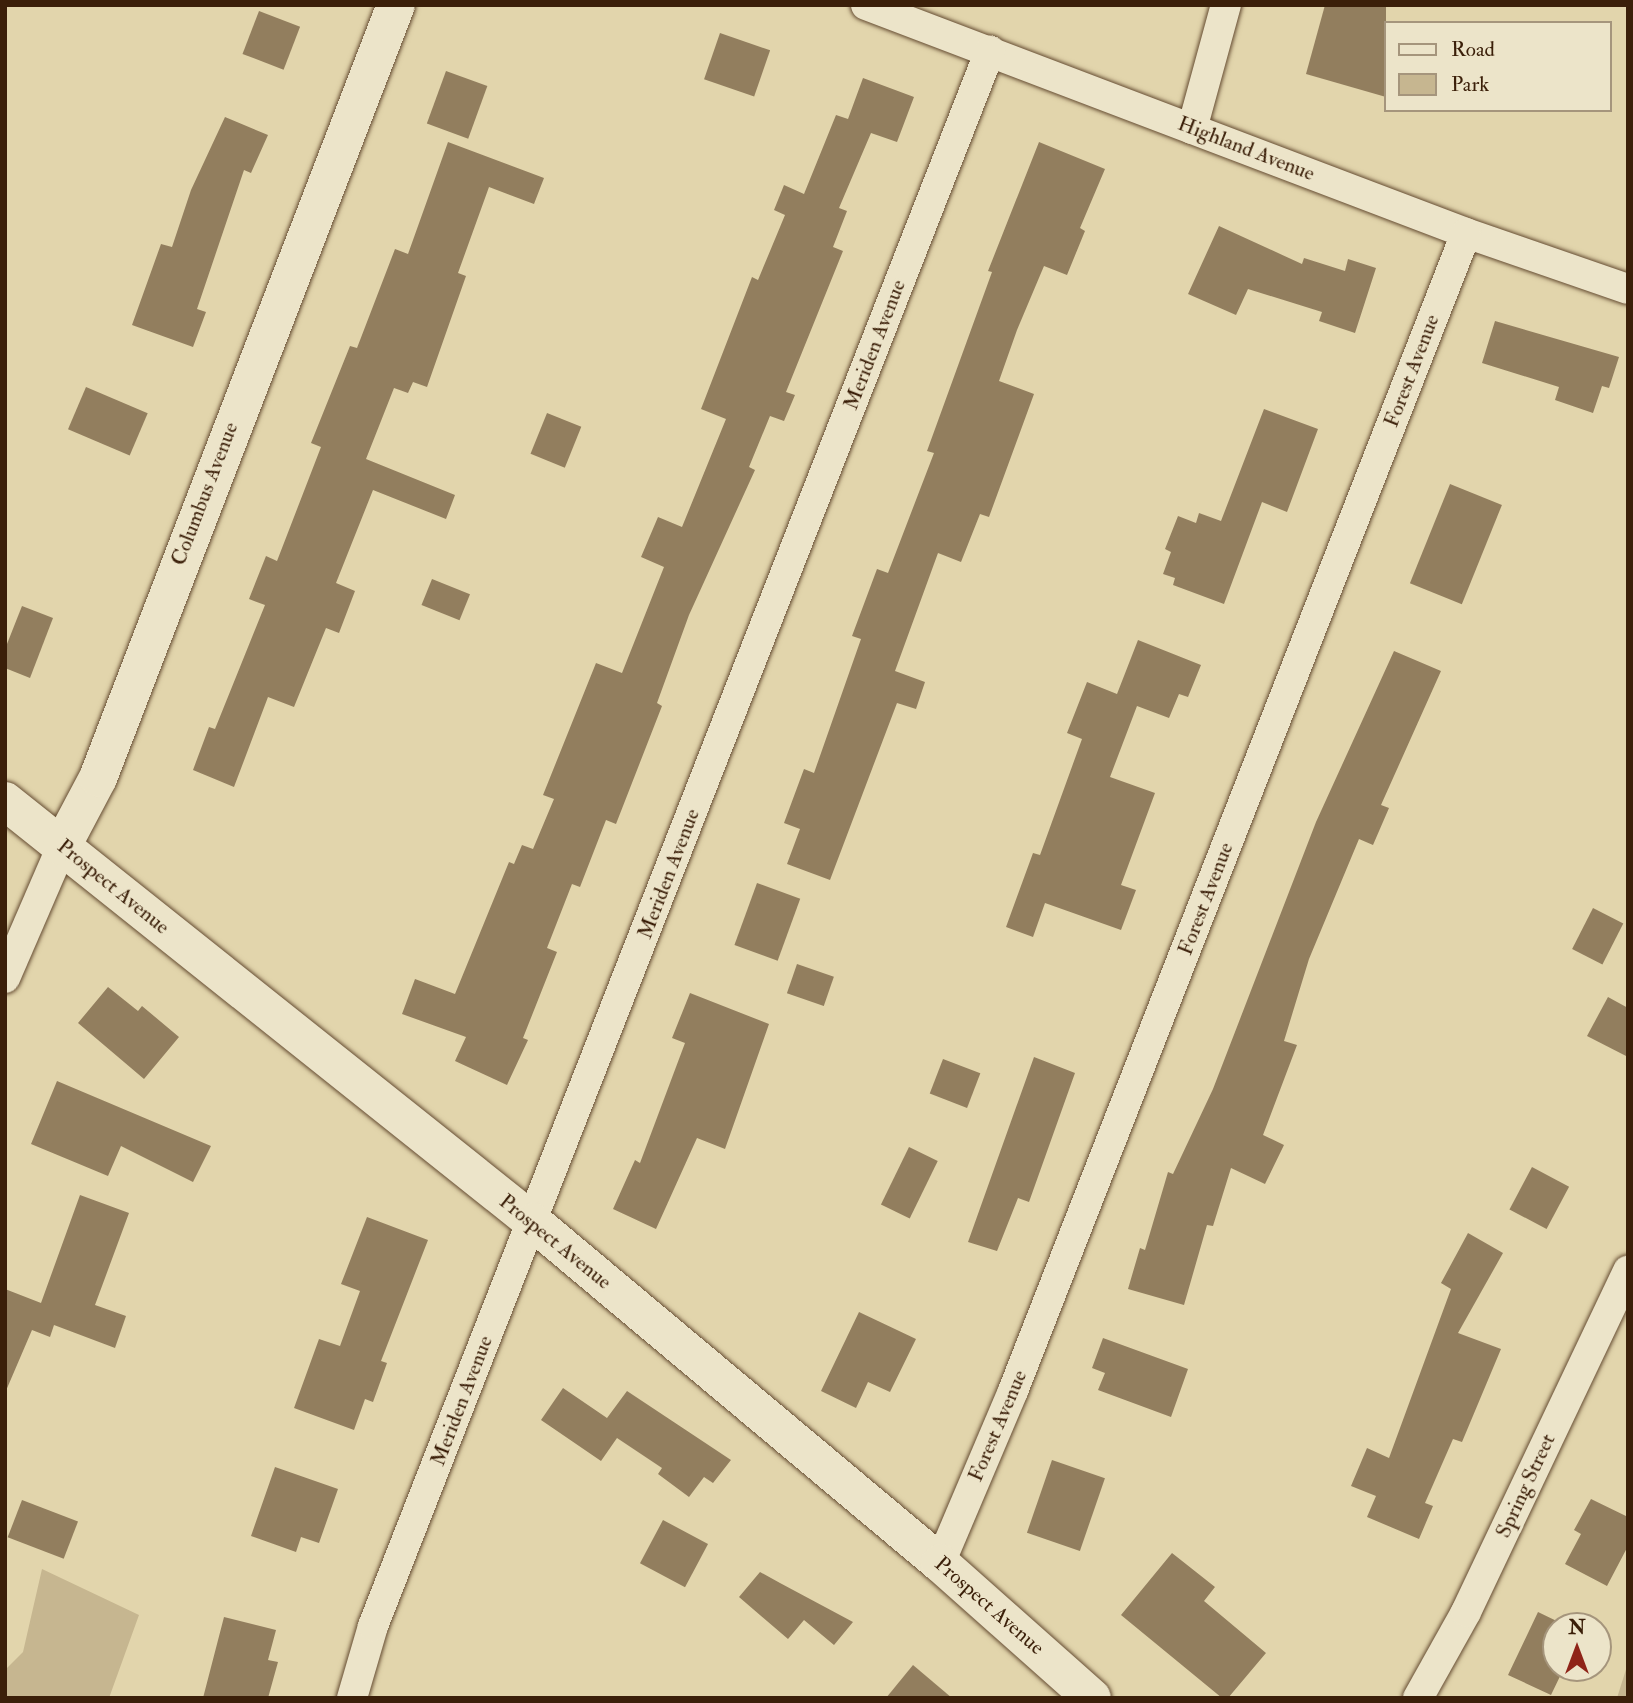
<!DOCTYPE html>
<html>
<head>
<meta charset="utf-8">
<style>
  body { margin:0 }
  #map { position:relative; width:1633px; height:1703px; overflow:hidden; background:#e2d5ac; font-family:"IM FELL Double Pica",serif }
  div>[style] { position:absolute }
  .green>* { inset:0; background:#c6b690 }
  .building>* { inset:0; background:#927e5e; transform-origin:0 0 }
  .roads { filter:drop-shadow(0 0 2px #654c32) drop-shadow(0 0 2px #654c32) }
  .street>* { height:30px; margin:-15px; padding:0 15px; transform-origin:15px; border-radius:15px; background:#ece4c9 }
  .secondary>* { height:38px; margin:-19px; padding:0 19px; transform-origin:19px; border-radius:19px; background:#ece4c9 }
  span { translate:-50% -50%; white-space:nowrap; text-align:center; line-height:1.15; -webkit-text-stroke:5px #ece4c9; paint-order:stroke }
  .street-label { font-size:21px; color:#3b1f09 }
  .frame { position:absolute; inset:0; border:7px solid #3b1f09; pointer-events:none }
  .legend { position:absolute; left:1384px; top:21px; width:228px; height:91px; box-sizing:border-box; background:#ece4c9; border:2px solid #a5957c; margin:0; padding:9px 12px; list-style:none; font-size:21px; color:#3b1f09 }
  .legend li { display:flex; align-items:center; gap:14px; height:35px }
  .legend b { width:35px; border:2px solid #a5957c }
  .north { position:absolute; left:1542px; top:1612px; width:70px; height:70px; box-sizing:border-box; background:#ece4c9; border:2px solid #a5957c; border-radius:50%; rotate:0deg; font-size:19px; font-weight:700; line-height:28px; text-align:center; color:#3b1f09 }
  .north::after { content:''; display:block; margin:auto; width:24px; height:32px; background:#8f2418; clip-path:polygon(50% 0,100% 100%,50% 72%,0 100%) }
</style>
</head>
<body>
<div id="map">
  <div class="green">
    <div style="clip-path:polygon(42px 1569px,139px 1615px,109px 1698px,5px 1698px,5px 1670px,23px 1652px)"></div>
    <div style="clip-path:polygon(1628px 1663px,1628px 1698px,1617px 1698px)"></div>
  </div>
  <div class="building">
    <div style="clip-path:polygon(1325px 5px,1386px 5px,1386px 97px,1306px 74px)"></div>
    <div style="left:259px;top:11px;width:44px;height:46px;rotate:21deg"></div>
    <div style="left:720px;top:33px;width:53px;height:49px;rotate:19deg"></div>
    <div style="left:446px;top:71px;width:44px;height:56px;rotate:20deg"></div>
    <div style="clip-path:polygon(863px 78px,914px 97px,897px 142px,871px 133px,839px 208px,847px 211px,833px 247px,843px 251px,786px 392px,795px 395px,784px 421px,770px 416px,749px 467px,755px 470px,689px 615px,657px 703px,662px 706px,616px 824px,606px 820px,580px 887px,572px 884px,547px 948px,557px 952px,523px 1038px,528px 1040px,507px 1085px,455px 1061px,466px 1037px,402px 1014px,415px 979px,455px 994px,509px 862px,514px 864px,522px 845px,533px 849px,554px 799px,543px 795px,596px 663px,622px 673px,664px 567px,641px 557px,658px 517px,682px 527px,726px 419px,701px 409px,752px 277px,758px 280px,785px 215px,774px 210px,784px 185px,804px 194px,836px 115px,848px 119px)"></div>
    <div style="clip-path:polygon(225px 117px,268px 135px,251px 173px,244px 170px,197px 309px,206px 312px,193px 347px,132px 325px,161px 244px,172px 247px,191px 190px)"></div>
    <div style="clip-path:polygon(448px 142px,544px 178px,534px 204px,489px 187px,458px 273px,466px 276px,427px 387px,413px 382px,408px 393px,394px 388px,366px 459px,455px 495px,446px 519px,373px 490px,336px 583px,355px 591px,339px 633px,326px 628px,294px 707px,268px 697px,234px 787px,193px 770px,209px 727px,215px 729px,265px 605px,249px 599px,266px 556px,277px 561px,321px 447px,311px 443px,350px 346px,357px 348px,395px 249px,408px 254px)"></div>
    <div style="clip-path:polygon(1039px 142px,1105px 169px,1080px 228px,1085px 231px,1067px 275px,1044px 266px,1017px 330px,999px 381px,1034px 394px,989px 517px,980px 514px,961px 562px,938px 553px,895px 671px,925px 682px,916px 709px,897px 703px,830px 880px,787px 864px,800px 829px,784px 823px,804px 769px,814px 773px,861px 639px,852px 636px,877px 569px,888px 573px,934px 453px,927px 451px,992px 272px,988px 271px)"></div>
    <div style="clip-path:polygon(1219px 226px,1302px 264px,1304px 258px,1345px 271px,1348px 259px,1376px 268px,1355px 333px,1319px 321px,1322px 312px,1248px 289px,1236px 315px,1188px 294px)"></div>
    <div style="clip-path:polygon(1495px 321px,1619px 357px,1609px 388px,1602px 386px,1593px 413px,1555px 400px,1559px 387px,1482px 363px)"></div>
    <div style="left:86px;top:387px;width:67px;height:46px;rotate:23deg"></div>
    <div style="clip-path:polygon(1264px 409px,1318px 429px,1287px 512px,1262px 502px,1224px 604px,1173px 585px,1175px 578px,1163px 574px,1171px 552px,1165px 549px,1178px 516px,1196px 523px,1199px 513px,1221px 521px)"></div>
    <div style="left:547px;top:413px;width:37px;height:44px;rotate:22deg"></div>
    <div style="left:1450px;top:484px;width:56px;height:107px;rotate:22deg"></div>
    <div style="left:432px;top:579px;width:41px;height:28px;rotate:22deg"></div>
    <div style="clip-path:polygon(22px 606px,53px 618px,30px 678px,5px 668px,5px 649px)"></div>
    <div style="clip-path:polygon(1138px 640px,1201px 665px,1188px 697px,1179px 694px,1169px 718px,1137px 706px,1110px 777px,1155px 793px,1121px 885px,1136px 890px,1121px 930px,1045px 903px,1033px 937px,1006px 927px,1033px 853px,1040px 855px,1082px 739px,1067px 733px,1087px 682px,1117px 694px)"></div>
    <div style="clip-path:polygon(1394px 651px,1441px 671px,1381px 805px,1389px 808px,1373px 845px,1359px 839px,1309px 959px,1284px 1041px,1297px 1045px,1263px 1135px,1284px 1145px,1265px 1184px,1231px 1168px,1213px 1226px,1207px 1225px,1184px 1305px,1128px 1289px,1140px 1248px,1145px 1250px,1168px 1172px,1173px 1174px,1213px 1089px,1316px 822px)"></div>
    <div style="left:757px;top:883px;width:46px;height:66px;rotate:20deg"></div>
    <div style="left:1593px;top:908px;width:34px;height:46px;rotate:27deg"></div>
    <div style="left:797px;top:964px;width:39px;height:31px;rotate:19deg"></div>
    <div style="clip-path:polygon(108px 987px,138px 1011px,142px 1006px,179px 1037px,144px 1079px,78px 1023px)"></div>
    <div style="clip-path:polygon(690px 993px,769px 1024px,725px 1149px,697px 1138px,656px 1229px,613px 1209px,635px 1160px,640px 1163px,685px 1043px,672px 1038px)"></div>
    <div style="clip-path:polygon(1608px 997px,1628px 1008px,1628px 1057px,1587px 1036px)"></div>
    <div style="clip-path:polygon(1034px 1057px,1075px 1073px,1029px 1202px,1018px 1198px,997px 1251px,968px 1242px)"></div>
    <div style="left:943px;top:1059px;width:40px;height:37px;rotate:21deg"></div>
    <div style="clip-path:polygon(57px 1081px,211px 1146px,193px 1182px,121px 1146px,108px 1176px,31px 1144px)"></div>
    <div style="left:909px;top:1147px;width:32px;height:64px;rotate:26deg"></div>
    <div style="left:1532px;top:1167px;width:42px;height:48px;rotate:28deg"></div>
    <div style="clip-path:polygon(80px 1195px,129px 1213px,95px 1305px,126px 1316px,115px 1348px,54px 1325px,50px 1337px,32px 1330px,5px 1393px,5px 1289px,41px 1303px)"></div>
    <div style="clip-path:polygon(367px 1217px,428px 1240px,381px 1361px,387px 1363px,373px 1402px,365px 1399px,354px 1430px,294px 1408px,319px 1339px,340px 1346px,360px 1291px,341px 1284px)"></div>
    <div style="clip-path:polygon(1468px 1233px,1503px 1253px,1458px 1333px,1501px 1349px,1462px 1442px,1453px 1439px,1425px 1503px,1433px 1506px,1419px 1539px,1367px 1517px,1376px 1496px,1351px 1486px,1367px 1448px,1389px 1458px,1451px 1289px,1441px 1283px)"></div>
    <div style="clip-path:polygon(859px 1312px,916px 1339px,890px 1392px,868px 1382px,856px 1408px,821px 1391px)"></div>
    <div style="clip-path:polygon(1103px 1338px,1188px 1369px,1171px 1417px,1098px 1390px,1105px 1373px,1092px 1368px)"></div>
    <div style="clip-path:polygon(563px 1388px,607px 1418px,627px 1391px,731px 1460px,713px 1483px,704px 1477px,689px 1497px,658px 1474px,662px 1468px,617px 1438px,601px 1461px,541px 1420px)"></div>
    <div style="left:1052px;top:1460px;width:56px;height:77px;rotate:19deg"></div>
    <div style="clip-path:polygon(275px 1467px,338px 1489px,319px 1543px,301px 1537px,296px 1552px,251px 1536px)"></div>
    <div style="clip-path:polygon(1591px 1499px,1628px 1517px,1628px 1546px,1607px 1586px,1565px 1564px,1581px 1534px,1574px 1530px)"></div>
    <div style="left:22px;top:1500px;width:60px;height:40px;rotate:21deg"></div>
    <div style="left:663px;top:1520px;width:51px;height:49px;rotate:28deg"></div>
    <div style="clip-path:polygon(1172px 1553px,1215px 1587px,1204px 1601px,1266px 1653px,1228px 1698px,1222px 1698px,1121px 1615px)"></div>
    <div style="clip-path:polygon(760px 1572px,780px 1583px,853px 1622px,834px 1645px,804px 1620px,788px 1639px,739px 1597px)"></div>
    <div style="clip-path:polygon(1538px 1612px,1567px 1626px,1556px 1626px,1556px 1668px,1564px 1668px,1551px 1695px,1508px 1675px)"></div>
    <div style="clip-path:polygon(224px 1617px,276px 1630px,268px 1660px,278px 1662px,268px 1698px,203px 1698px)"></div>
    <div style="clip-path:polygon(913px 1665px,952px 1698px,886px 1698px)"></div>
  </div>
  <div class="roads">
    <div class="street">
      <div style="left:866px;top:5px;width:642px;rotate:20.81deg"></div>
      <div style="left:1466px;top:233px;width:171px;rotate:19.1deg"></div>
      <div style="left:1192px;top:129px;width:129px;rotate:-74.7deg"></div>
      <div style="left:5px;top:978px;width:144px;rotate:-66.6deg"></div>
      <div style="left:940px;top:1563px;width:187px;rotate:-67deg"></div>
      <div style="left:1013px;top:1391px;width:1243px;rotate:-68.63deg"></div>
      <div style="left:352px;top:1698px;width:75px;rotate:-73.7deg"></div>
      <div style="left:373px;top:1626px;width:1692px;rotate:-68.61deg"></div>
      <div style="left:1418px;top:1698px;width:98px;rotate:-60.8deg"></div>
      <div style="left:1466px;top:1612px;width:378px;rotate:-64.6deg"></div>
    </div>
    <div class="secondary">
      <div style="left:5px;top:801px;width:675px;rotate:38.57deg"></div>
      <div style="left:533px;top:1222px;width:531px;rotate:39.96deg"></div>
      <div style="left:940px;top:1563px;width:203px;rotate:41.6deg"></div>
      <div style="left:62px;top:846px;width:77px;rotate:-62.1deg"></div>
      <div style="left:98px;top:778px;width:828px;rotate:-68.92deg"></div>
    </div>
  </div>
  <div class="street-label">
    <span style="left:1246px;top:149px;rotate:21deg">Highland Avenue</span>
    <span style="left:875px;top:345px;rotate:-69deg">Meriden Avenue</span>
    <span style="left:1412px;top:371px;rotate:-69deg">Forest Avenue</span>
    <span style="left:205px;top:494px;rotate:-69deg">Columbus Avenue</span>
    <span style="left:669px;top:874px;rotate:-69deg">Meriden Avenue</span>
    <span style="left:113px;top:887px;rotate:39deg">Prospect Avenue</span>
    <span style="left:1206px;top:899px;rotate:-69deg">Forest Avenue</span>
    <span style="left:555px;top:1242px;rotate:39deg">Prospect Avenue</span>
    <span style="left:462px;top:1401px;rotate:-69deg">Meriden Avenue</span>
    <span style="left:998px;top:1426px;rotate:-67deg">Forest Avenue</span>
    <span style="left:1526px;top:1486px;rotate:-65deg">Spring Street</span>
    <span style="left:989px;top:1606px;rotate:41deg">Prospect Avenue</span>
  </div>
  <div class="frame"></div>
  <ul class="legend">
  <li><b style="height:9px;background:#ece4c9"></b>Road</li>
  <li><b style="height:19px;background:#c6b690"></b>Park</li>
  </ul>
  <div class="north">N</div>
</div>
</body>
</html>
